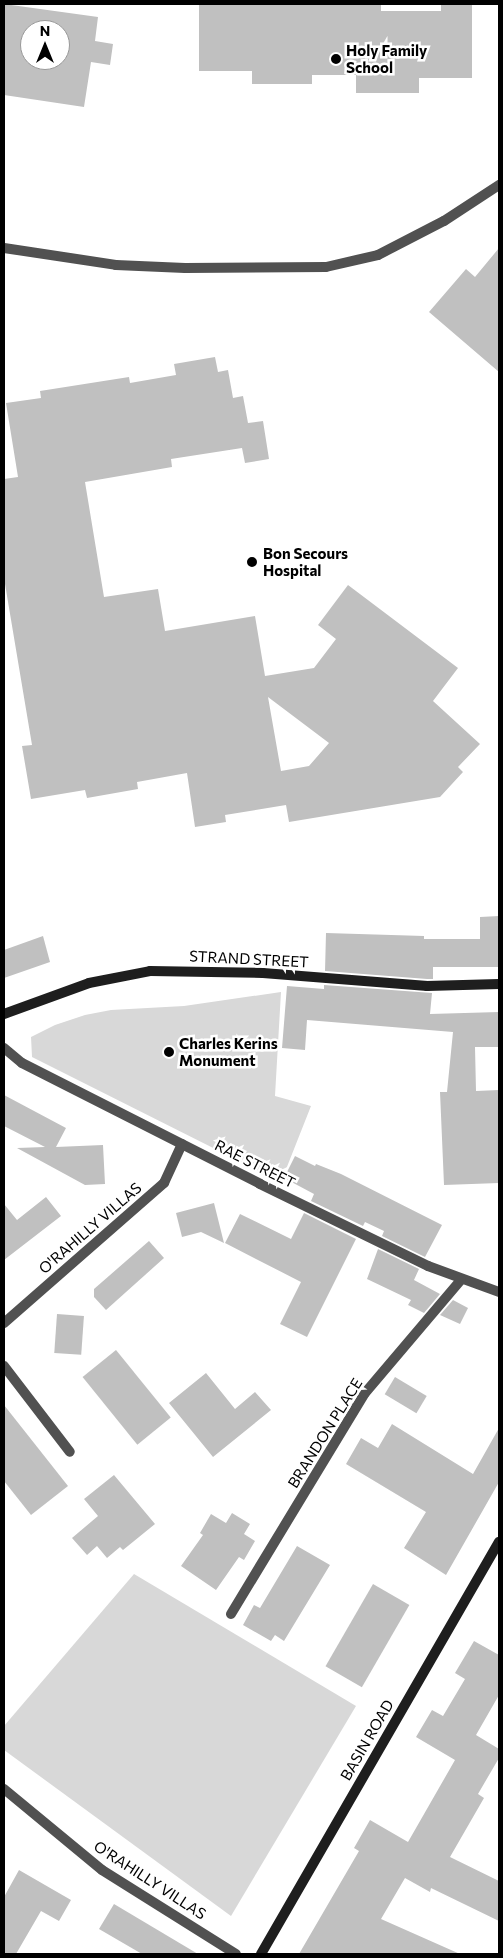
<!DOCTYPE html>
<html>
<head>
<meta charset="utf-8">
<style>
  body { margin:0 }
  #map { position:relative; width:503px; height:1958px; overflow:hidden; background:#fff; font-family:Commissioner,sans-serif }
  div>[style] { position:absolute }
  .green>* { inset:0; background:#d8d8d8 }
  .building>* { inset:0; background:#c0c0c0; transform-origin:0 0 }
  .street>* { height:10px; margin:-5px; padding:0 5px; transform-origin:5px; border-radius:5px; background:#515151 }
  .secondary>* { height:10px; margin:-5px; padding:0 5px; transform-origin:5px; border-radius:5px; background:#1e1e1e }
  .dots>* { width:14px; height:14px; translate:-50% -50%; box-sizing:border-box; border:2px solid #fff; border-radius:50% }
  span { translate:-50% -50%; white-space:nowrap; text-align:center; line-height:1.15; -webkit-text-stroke:5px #fff; paint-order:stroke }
  .poi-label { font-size:15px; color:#000; font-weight:700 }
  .left { translate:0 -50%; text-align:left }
  .street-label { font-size:15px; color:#000 }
  .frame { position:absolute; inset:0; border:5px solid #000; pointer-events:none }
  .north { position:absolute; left:20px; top:20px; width:50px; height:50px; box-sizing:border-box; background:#fff; border:1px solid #999; border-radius:50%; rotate:0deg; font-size:14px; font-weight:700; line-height:20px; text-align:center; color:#000 }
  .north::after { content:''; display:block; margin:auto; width:18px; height:22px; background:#000; clip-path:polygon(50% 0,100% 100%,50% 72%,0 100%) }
</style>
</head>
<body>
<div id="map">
  <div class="green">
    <div style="clip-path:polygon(281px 992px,275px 1096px,311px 1106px,281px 1182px,32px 1057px,31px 1037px,55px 1025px,85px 1015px,111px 1010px,184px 1006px)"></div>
    <div style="clip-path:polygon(134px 1574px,356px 1706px,231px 1916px,4px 1750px,4px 1726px)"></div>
  </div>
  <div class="building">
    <div style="clip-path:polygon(evenodd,4px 4px,98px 17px,95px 41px,113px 44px,110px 65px,91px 62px,84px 107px,4px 95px,4px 4px,30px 30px,60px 30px,60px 60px,30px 60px,30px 30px)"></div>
    <div style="clip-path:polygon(199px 4px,381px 4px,381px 11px,441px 11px,441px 4px,472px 4px,472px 78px,419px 78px,419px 93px,356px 93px,356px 75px,312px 75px,312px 84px,252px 84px,252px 71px,199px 71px)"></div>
    <div style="clip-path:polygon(499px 248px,499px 372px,429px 312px,466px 269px,475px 277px)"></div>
    <div style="clip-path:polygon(evenodd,215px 357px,218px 372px,228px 370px,233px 398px,243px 396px,248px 423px,263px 421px,269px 459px,245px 463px,242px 448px,171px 459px,172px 467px,85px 482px,104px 597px,158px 589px,165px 631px,255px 616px,265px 676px,314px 668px,336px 639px,318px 625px,348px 585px,458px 668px,433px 701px,480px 744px,458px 767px,463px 772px,440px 797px,289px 822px,286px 805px,225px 815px,226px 822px,195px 827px,187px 773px,137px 782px,138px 789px,87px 798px,85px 790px,31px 799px,22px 746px,32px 745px,4px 578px,4px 479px,18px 477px,6px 403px,41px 398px,40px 391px,129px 377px,130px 383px,176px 375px,174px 364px,215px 357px,268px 697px,329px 743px,309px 766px,281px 771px,268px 697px)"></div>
    <div style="clip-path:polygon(499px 916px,499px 967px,433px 967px,433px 979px,427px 979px,325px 971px,326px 933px,424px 936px,424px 939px,480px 939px,480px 917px)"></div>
    <div style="clip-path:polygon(43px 936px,50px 962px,4px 978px,4px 950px)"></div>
    <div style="clip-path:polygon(324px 985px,432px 993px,430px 1014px,499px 1012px,499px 1047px,475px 1047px,476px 1091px,499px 1090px,499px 1183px,444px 1185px,440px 1092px,447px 1092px,453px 1032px,307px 1020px,305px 1050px,282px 1048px,287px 986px,324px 989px)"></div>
    <div style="clip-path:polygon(4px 1095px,66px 1128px,56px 1147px,103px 1145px,105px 1184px,85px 1185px,17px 1148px,45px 1147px,4px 1126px)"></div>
    <div style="clip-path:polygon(295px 1156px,315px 1166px,316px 1164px,341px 1174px,442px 1225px,425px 1257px,382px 1236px,384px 1231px,365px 1222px,363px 1226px,311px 1201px,314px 1194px,284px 1178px)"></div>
    <div style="clip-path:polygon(46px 1197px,61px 1216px,4px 1260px,4px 1204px,17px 1220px)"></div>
    <div style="clip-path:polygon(214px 1203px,224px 1243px,201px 1232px,182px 1237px,176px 1213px)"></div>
    <div style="clip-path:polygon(304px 1213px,356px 1239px,307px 1337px,280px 1324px,301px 1282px,225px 1243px,240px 1214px,291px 1239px)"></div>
    <div style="clip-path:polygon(149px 1241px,164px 1258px,106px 1310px,94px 1297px,94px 1289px)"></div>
    <div style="clip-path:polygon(378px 1249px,419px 1269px,414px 1280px,440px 1294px,424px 1313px,408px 1305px,411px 1300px,367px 1279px)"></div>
    <div style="clip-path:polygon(453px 1300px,468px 1308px,460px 1324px,440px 1315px)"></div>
    <div style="left:57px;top:1314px;width:27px;height:39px;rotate:4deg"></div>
    <div style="left:116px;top:1350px;width:87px;height:43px;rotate:51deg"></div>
    <div style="clip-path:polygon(206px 1373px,235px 1409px,255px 1392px,271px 1410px,213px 1457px,169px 1403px)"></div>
    <div style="left:395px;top:1377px;width:37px;height:20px;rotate:31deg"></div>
    <div style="clip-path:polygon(4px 1405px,68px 1486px,31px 1515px,4px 1481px)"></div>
    <div style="clip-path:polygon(392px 1424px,473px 1474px,499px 1428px,499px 1482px,446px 1575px,404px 1548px,426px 1512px,346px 1464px,361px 1438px,378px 1448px)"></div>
    <div style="clip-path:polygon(114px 1475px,155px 1524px,123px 1550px,120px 1547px,107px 1558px,97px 1546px,87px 1555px,72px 1538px,98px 1516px,84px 1499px)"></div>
    <div style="clip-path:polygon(232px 1513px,250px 1524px,244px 1534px,255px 1541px,244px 1560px,239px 1557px,216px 1590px,181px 1566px,203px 1535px,200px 1533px,211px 1514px,226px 1523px)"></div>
    <div style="clip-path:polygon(297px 1546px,330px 1565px,284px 1641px,275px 1635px,271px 1641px,243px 1625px,254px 1605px,260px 1608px)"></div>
    <div style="left:373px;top:1584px;width:42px;height:95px;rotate:30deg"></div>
    <div style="clip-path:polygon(474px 1641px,499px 1655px,499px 1695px,476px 1735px,499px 1749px,499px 1758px,478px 1794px,484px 1798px,450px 1857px,499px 1881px,499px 1921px,431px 1888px,430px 1892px,405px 1878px,381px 1919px,460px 1954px,299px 1954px,359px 1851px,354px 1848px,370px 1820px,408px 1842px,455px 1760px,416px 1737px,432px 1710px,443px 1716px,465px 1679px,455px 1673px)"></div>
    <div style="clip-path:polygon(19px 1870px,71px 1900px,59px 1921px,41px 1911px,16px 1954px,4px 1954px,4px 1897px)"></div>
    <div style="clip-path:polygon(114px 1904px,198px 1954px,142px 1954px,99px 1929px)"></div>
  </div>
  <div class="street">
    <div style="left:4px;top:248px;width:113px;rotate:8.6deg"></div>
    <div style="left:116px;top:265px;width:69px;rotate:2.5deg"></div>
    <div style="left:185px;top:268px;width:141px;rotate:-0.4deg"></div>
    <div style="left:326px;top:267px;width:53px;rotate:-13deg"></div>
    <div style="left:378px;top:255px;width:74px;rotate:-27.3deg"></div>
    <div style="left:444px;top:221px;width:66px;rotate:-33.2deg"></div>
    <div style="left:4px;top:1048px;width:23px;rotate:40deg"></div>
    <div style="left:22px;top:1063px;width:267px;rotate:26.9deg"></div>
    <div style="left:260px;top:1184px;width:187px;rotate:26deg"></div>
    <div style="left:428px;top:1266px;width:76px;rotate:20.1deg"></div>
    <div style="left:4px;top:1323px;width:213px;rotate:-41.2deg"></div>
    <div style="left:164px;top:1183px;width:43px;rotate:-65.2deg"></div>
    <div style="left:4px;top:1366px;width:108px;rotate:52.5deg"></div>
    <div style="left:231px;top:1614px;width:258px;rotate:-58.8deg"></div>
    <div style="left:365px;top:1393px;width:148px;rotate:-49.7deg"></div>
    <div style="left:4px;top:1789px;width:127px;rotate:39.6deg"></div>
    <div style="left:102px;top:1870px;width:158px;rotate:32.1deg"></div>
  </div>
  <div class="secondary">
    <div style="left:4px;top:1014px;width:90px;rotate:-20deg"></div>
    <div style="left:89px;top:983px;width:62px;rotate:-11.1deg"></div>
    <div style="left:150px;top:971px;width:113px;rotate:1deg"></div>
    <div style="left:263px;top:973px;width:165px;rotate:4.5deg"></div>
    <div style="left:427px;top:986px;width:72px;rotate:-1.6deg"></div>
    <div style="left:261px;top:1954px;width:476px;rotate:-60deg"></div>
  </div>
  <div class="dots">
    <div style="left:336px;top:59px;background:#000"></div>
    <div style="left:252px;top:562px;background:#000"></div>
    <div style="left:169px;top:1052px;background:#000"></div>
  </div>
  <div class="poi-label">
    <span class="left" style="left:346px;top:59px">Holy Family<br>School</span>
    <span class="left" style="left:263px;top:562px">Bon Secours<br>Hospital</span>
    <span class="left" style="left:179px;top:1052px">Charles Kerins<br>Monument</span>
  </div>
  <div class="street-label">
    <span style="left:249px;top:959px;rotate:3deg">STRAND STREET</span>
    <span style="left:255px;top:1164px;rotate:27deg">RAE STREET</span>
    <span style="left:90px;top:1228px;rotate:-41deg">O'RAHILLY VILLAS</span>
    <span style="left:325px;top:1433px;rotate:-58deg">BRANDON PLACE</span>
    <span style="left:367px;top:1740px;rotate:-60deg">BASIN ROAD</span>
    <span style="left:150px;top:1880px;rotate:33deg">O'RAHILLY VILLAS</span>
  </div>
  <div class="frame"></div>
  <div class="north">N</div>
</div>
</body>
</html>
